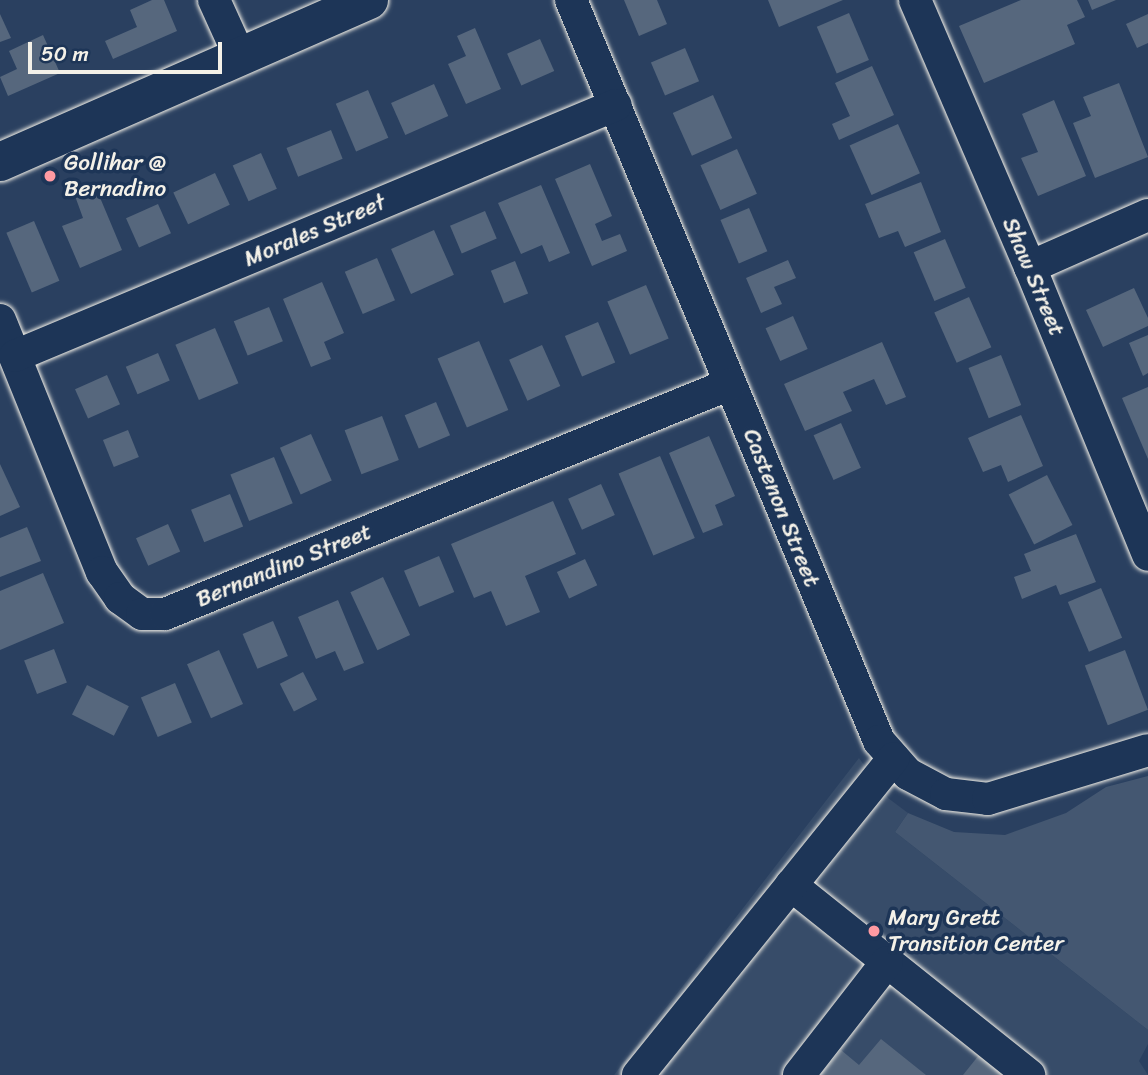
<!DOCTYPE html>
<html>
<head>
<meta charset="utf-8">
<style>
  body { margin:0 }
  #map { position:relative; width:1148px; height:1075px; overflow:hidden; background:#2a4060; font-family:Sriracha,sans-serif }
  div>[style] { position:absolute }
  .built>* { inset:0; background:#374c69 }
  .green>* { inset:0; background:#445771 }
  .building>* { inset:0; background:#56677d; transform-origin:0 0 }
  .roads { filter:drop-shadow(0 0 2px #f4f1e8) drop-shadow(0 0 2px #f4f1e8) }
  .minor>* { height:32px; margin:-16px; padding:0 16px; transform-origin:16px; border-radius:16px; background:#1d3557 }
  .major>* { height:38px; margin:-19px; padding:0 19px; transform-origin:19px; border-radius:19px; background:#1d3557 }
  .dots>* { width:19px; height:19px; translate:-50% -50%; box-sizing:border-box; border:4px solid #1d3557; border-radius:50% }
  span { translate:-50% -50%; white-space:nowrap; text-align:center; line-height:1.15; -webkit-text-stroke:7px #1d3557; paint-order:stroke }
  .poi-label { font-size:23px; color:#f4f1e8 }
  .left { translate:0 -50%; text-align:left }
  .street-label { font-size:23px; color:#f4f1e8 }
  .scale { position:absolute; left:28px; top:42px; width:194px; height:32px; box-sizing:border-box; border:4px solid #f4f1e8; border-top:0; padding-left:9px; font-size:21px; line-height:24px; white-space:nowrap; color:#f4f1e8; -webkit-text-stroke:5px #1d3557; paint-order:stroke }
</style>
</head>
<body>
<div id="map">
  <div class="built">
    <div style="clip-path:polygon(859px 758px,888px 798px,908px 813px,895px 832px,1148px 1030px,1148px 1044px,1139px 1061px,1148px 1075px,614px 1075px)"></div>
  </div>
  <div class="green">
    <div style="clip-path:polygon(1148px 776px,1148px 1030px,895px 832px,908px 813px,954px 832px,1005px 835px,1066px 813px,1106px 787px)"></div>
  </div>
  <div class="building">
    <div style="clip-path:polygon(152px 0,164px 0,177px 31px,113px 59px,105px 41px,137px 27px,130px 10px)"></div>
    <div style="clip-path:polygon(624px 0,657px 0,667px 24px,639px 36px)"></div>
    <div style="clip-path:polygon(768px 0,843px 0,779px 27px)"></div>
    <div style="clip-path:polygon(1021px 0,1077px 0,1085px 17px,1067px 25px,1075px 44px,984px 83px,959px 26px)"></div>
    <div style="clip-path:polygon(1088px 0,1116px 0,1092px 10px)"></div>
    <div style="left:849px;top:13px;width:51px;height:35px;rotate:67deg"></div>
    <div style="clip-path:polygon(0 14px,11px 38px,0 42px)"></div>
    <div style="clip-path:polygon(1148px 14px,1148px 43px,1137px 48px,1126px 24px)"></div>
    <div style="clip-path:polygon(475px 28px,501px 89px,466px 104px,448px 64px,466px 56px,457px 36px)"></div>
    <div style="clip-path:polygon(43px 35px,60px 73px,8px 96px,0 77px,17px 69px,9px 51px)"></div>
    <div style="left:540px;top:39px;width:35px;height:36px;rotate:66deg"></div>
    <div style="left:685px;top:48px;width:36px;height:37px;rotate:67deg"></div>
    <div style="clip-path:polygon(872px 66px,894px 115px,839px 140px,832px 124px,850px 116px,835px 83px)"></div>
    <div style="clip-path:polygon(1119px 83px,1148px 157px,1095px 178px,1073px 123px,1091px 116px,1083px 97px)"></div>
    <div style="left:434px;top:84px;width:35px;height:47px;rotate:66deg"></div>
    <div style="left:368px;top:90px;width:52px;height:35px;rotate:67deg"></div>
    <div style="left:713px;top:95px;width:47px;height:44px;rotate:66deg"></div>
    <div style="clip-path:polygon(1054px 100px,1086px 176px,1038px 196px,1021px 158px,1038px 152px,1022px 114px)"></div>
    <div style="left:898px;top:124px;width:54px;height:53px;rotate:66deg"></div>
    <div style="left:331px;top:130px;width:31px;height:48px;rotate:68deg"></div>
    <div style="left:737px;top:149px;width:49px;height:40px;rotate:66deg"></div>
    <div style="left:261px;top:153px;width:39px;height:31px;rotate:66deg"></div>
    <div style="clip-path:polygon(590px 164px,612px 216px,595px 224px,602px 241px,620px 234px,627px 251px,592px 266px,555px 179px)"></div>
    <div style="left:215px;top:173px;width:35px;height:46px;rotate:65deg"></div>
    <div style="clip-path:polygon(921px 182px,941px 232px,905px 247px,898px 231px,879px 238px,865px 204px)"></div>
    <div style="clip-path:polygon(541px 185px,570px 253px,549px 262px,542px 245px,521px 254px,498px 203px)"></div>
    <div style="clip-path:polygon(96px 188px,122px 250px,80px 268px,62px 226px,83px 218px,75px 196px)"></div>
    <div style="left:158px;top:204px;width:32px;height:35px;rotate:66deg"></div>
    <div style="left:749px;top:208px;width:47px;height:31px;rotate:67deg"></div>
    <div style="left:485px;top:211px;width:30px;height:38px;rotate:67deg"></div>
    <div style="left:34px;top:221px;width:65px;height:30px;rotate:67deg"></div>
    <div style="left:434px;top:230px;width:49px;height:47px;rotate:66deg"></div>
    <div style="left:945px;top:239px;width:53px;height:34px;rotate:67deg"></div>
    <div style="left:377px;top:258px;width:46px;height:35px;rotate:67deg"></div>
    <div style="clip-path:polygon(788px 260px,796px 278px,774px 287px,782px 304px,761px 313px,746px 278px)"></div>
    <div style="left:515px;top:261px;width:35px;height:26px;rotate:68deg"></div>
    <div style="clip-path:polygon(322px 282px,344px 333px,324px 342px,331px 359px,311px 367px,283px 299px)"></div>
    <div style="left:646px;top:285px;width:58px;height:42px;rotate:67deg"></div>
    <div style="clip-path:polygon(1134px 288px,1148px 318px,1148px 326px,1103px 347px,1086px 310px)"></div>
    <div style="left:969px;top:297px;width:55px;height:38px;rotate:66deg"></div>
    <div style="left:269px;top:307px;width:37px;height:38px;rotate:68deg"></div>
    <div style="left:793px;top:316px;width:36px;height:30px;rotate:66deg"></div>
    <div style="left:598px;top:322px;width:44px;height:36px;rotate:67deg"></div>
    <div style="left:215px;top:328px;width:60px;height:43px;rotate:67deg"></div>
    <div style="clip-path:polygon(1148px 335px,1148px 373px,1143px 376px,1129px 343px)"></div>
    <div style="left:479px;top:341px;width:75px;height:45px;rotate:67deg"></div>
    <div style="clip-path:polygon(882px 342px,906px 397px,886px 405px,874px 379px,843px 392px,852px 411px,805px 431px,784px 384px)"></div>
    <div style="left:542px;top:345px;width:45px;height:36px;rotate:66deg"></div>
    <div style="left:158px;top:353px;width:30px;height:35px;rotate:67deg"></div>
    <div style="left:1001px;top:355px;width:54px;height:35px;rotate:68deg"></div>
    <div style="left:107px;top:375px;width:32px;height:35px;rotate:66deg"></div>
    <div style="clip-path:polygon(1148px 387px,1148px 459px,1122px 398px)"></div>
    <div style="left:436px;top:402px;width:36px;height:34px;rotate:67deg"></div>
    <div style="clip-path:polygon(1021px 415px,1043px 466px,1008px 482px,1001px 465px,983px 472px,968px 438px)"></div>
    <div style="left:382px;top:416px;width:47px;height:40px;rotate:69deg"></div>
    <div style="left:841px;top:423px;width:49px;height:30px;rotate:66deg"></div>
    <div style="left:128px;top:430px;width:29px;height:27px;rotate:68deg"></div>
    <div style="left:311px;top:434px;width:51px;height:34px;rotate:66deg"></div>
    <div style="clip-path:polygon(709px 436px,735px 496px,715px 505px,723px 525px,703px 533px,669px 453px)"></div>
    <div style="left:660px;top:456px;width:89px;height:45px;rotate:67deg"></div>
    <div style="left:274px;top:457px;width:50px;height:47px;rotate:68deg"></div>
    <div style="clip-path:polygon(0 464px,20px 507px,0 516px)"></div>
    <div style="left:1047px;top:475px;width:56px;height:43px;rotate:63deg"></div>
    <div style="left:601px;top:484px;width:34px;height:36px;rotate:66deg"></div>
    <div style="left:230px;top:494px;width:35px;height:42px;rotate:68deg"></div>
    <div style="clip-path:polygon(553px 501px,576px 554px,525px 576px,540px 612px,506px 626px,491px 591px,474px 598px,451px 544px)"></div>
    <div style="left:168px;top:524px;width:30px;height:35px;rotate:66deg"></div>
    <div style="clip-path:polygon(27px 527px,41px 561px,0 577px,0 538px)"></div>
    <div style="clip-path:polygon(1076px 534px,1096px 582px,1060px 595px,1056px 585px,1022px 599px,1014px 577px,1031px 571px,1024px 554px)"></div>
    <div style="left:439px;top:556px;width:39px;height:38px;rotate:67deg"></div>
    <div style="left:585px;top:559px;width:29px;height:31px;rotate:65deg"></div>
    <div style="clip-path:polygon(43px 573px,64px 623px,0 650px,0 591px)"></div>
    <div style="left:383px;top:577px;width:64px;height:36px;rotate:65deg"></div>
    <div style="left:1101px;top:588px;width:54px;height:36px;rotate:67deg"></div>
    <div style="clip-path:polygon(338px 600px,364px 663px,344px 671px,335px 651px,316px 659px,298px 617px)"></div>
    <div style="left:273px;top:621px;width:38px;height:33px;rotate:67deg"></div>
    <div style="left:54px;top:649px;width:36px;height:32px;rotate:69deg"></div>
    <div style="left:219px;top:650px;width:59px;height:35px;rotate:66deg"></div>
    <div style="left:1125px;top:650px;width:64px;height:43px;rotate:69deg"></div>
    <div style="left:303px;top:672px;width:31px;height:26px;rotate:63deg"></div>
    <div style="left:175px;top:683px;width:43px;height:37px;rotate:67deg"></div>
    <div style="left:87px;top:685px;width:47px;height:33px;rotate:27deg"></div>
    <div style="clip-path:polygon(881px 1039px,926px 1075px,820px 1075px,841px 1050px,859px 1065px)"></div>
    <div style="clip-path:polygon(979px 1055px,1004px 1075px,963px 1075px)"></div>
  </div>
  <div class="roads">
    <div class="minor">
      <div style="left:214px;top:0;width:60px;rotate:65.6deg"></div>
      <div style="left:571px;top:0;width:802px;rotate:67.43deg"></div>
      <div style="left:879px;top:741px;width:44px;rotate:48.7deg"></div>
      <div style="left:908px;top:774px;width:43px;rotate:27.8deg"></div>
      <div style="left:946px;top:794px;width:42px;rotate:6.8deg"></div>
      <div style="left:988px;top:799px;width:167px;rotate:-17deg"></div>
      <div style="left:915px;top:0;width:291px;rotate:66.7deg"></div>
      <div style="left:1030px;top:267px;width:311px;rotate:67.7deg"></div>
      <div style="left:1030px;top:267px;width:129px;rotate:-23.8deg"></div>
      <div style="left:0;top:320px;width:272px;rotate:68deg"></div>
      <div style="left:102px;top:572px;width:32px;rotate:55deg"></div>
      <div style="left:120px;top:598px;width:27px;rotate:36deg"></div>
      <div style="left:142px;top:614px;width:23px"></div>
      <div style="left:165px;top:614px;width:610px;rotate:-22.15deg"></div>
      <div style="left:15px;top:356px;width:651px;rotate:-22.67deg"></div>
      <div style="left:791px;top:885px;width:305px;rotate:38.6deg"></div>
      <div style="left:638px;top:1075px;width:407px;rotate:-51.1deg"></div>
      <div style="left:799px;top:1075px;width:143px;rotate:-52.1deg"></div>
    </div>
    <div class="major">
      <div style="left:0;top:162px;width:403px;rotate:-23.7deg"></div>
    </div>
  </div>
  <div class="dots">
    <div style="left:50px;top:176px;background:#ff9aa2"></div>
    <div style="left:874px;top:931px;background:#ff9aa2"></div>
  </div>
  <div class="poi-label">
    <span class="left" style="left:64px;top:176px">Gollihar @<br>Bernadino</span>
    <span class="left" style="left:888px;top:931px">Mary Grett<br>Transition Center</span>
  </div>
  <div class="street-label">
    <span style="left:315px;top:231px;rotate:-23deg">Morales Street</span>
    <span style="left:1033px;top:277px;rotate:67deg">Shaw Street</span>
    <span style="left:781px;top:508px;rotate:68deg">Castenon Street</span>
    <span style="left:284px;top:566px;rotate:-22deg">Bernandino Street</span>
  </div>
  <div class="scale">50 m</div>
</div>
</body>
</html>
